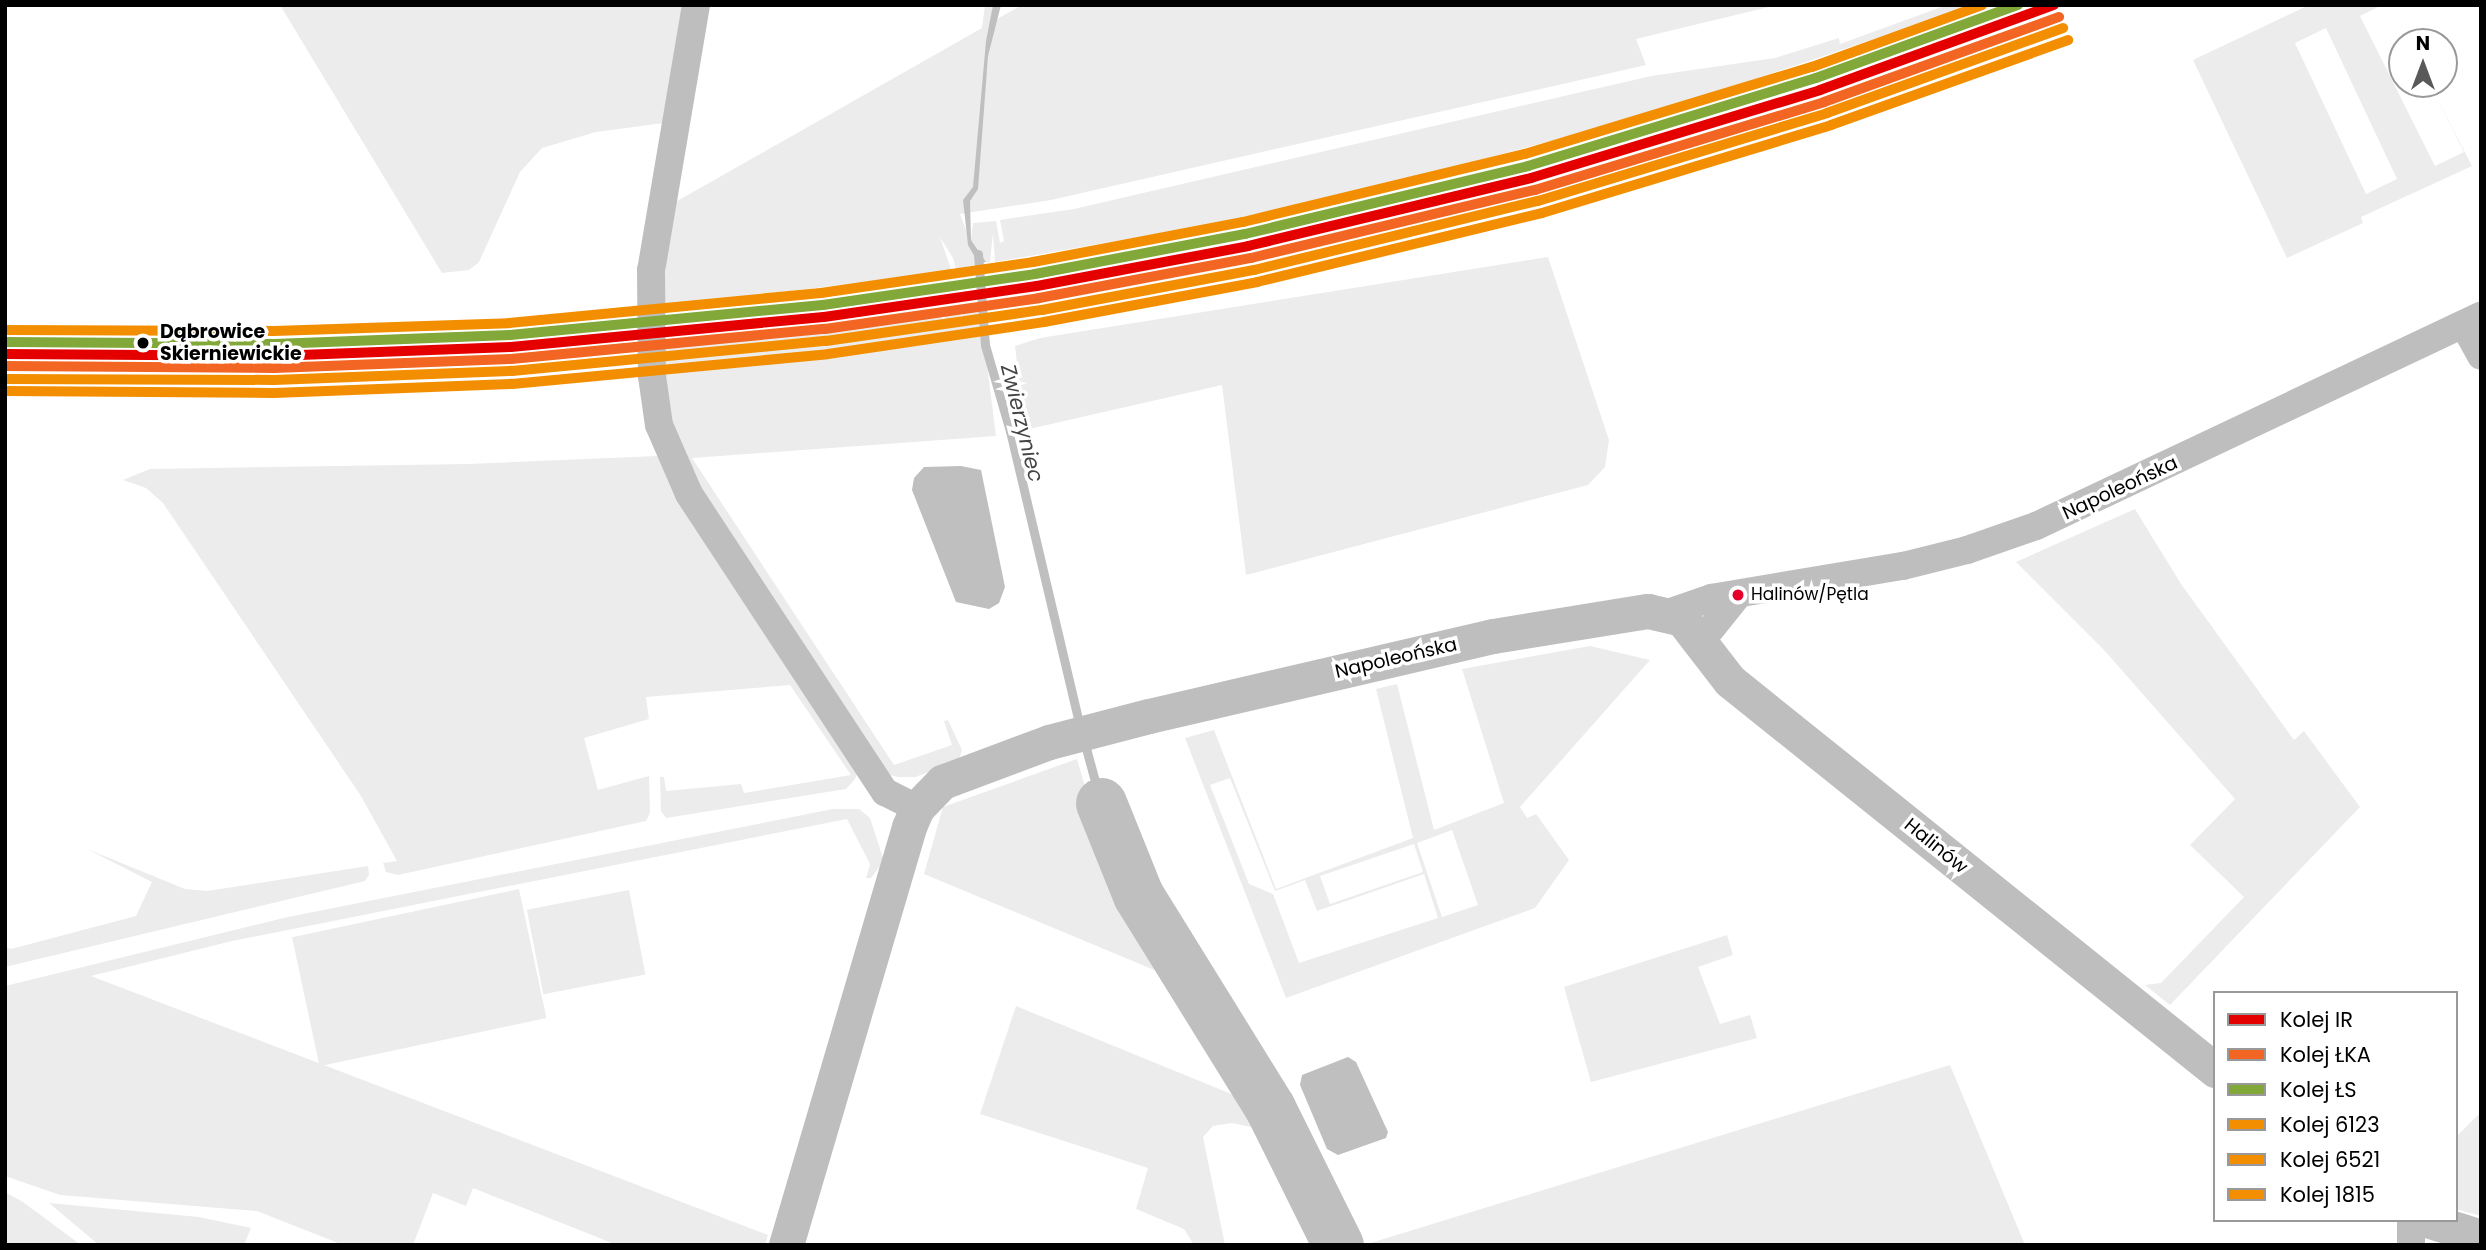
<!DOCTYPE html>
<html>
<head>
<meta charset="utf-8">
<style>
  body { margin:0 }
  #map { position:relative; width:2486px; height:1250px; overflow:hidden; background:#fff; font-family:Poppins,sans-serif }
  div>[style] { position:absolute }
  .green>* { inset:0; background:#ececec; transform-origin:0 0 }
  .water>* { inset:0; background:#bfbfbf }
  .stream>* { height:9px; margin:-4.5px; padding:0 4.5px; transform-origin:4.5px; border-radius:4.5px; background:#bfbfbf }
  .river>* { height:51px; margin:-25.5px; padding:0 25.5px; transform-origin:25.5px; border-radius:25.5px; background:#bfbfbf }
  .minor>* { height:28px; margin:-14px; padding:0 14px; transform-origin:14px; border-radius:14px; background:#bebebe }
  .tertiary>* { height:35px; margin:-17.5px; padding:0 17.5px; transform-origin:17.5px; border-radius:17.5px; background:#bebebe }
  .rail-1>* { height:10px; margin:-5px; padding:0 5px; transform-origin:5px; border-radius:5px; background:#e50000 }
  .rail-2>* { height:10px; margin:-5px; padding:0 5px; transform-origin:5px; border-radius:5px; background:#f26522 }
  .rail-3>* { height:10px; margin:-5px; padding:0 5px; transform-origin:5px; border-radius:5px; background:#81a838 }
  .rail-4>* { height:10px; margin:-5px; padding:0 5px; transform-origin:5px; border-radius:5px; background:#f28e00 }
  .rail-5>* { height:10px; margin:-5px; padding:0 5px; transform-origin:5px; border-radius:5px; background:#f28e00 }
  .rail-6>* { height:10px; margin:-5px; padding:0 5px; transform-origin:5px; border-radius:5px; background:#f28e00 }
  .dots>* { width:19px; height:19px; translate:-50% -50%; box-sizing:border-box; border:4px solid #fff; border-radius:50% }
  span { translate:-50% -50%; white-space:nowrap; text-align:center; line-height:1.15; -webkit-text-stroke:7px #fff; paint-order:stroke }
  .bus-label { font-size:17px; color:#000 }
  .left { translate:0 -50%; text-align:left }
  .stop-label { font-size:19px; color:#000; font-weight:700 }
  .street-label { font-size:19px; color:#000 }
  .water-label { font-size:21px; color:#444; font-style:italic }
  .frame { position:absolute; inset:0; border:7px solid #000; pointer-events:none }
  .legend { position:absolute; left:2213px; top:991px; width:245px; height:231px; box-sizing:border-box; background:#fff; border:2px solid #999; margin:0; padding:9px 12px; list-style:none; font-size:21px; color:#000 }
  .legend li { display:flex; align-items:center; gap:14px; height:35px }
  .legend b { width:35px; border:2px solid #999 }
  .north { position:absolute; left:2388px; top:28px; width:70px; height:70px; box-sizing:border-box; background:#fff; border:2px solid #999; border-radius:50%; rotate:0deg; font-size:19px; font-weight:700; line-height:28px; text-align:center; color:#000 }
  .north::after { content:''; display:block; margin:auto; width:24px; height:32px; background:#595959; clip-path:polygon(50% 0,100% 100%,50% 72%,0 100%) }
</style>
</head>
<body>
<div id="map">
  <div class="green">
    <div style="clip-path:polygon(280px 5px,686px 5px,664px 123px,596px 132px,542px 148px,520px 172px,479px 262px,469px 270px,442px 273px)"></div>
    <div style="clip-path:polygon(985px 5px,993px 5px,990px 23px,1022px 5px,1777px 5px,1636px 39px,1646px 65px,1051px 200px,960px 214px,979px 264px,956px 269px,953px 258px,940px 237px,952px 272px,662px 306px,672px 204px,982px 28px)"></div>
    <div style="clip-path:polygon(1947px 5px,1975px 5px,1648px 115px,1358px 192px,1214px 224px,995px 262px,993px 233px,990px 262px,986px 262px,971px 240px,973px 223px,996px 221px,1000px 243px,1004px 241px,1000px 220px,1074px 209px,1651px 76px,1775px 58px,1839px 38px,1840px 44px)"></div>
    <div style="clip-path:polygon(evenodd,2309px 5px,2382px 5px,2360px 16px,2435px 166px,2464px 152px,2430px 84px,2472px 166px,2361px 217px,2363px 223px,2287px 258px,2193px 60px,2309px 5px,2326px 28px,2397px 179px,2366px 194px,2295px 43px,2326px 28px)"></div>
    <div style="clip-path:polygon(1548px 257px,1609px 440px,1605px 467px,1588px 485px,1246px 575px,1222px 385px,1025px 430px,1015px 346px,1040px 338px)"></div>
    <div style="clip-path:polygon(980px 310px,996px 436px,692px 458px,894px 765px,952px 745px,944px 721px,948px 720px,962px 750px,958px 762px,915px 777px,898px 777px,890px 775px,697px 487px,671px 425px,661px 345px,941px 315px,944px 325px,945px 314px,961px 314px,959px 323px,963px 314px)"></div>
    <div style="clip-path:polygon(657px 456px,857px 774px,855px 779px,846px 789px,666px 818px,661px 811px,660px 777px,664px 777px,666px 791px,741px 784px,744px 793px,851px 775px,790px 685px,646px 697px,649px 719px,584px 738px,598px 790px,649px 776px,650px 813px,646px 821px,398px 875px,386px 872px,383px 863px,397px 861px,361px 796px,163px 503px,146px 488px,123px 480px,150px 469px,469px 464px)"></div>
    <div style="clip-path:polygon(2135px 509px,2181px 584px,2294px 740px,2304px 731px,2360px 807px,2170px 1005px,2145px 985px,2161px 983px,2244px 897px,2190px 845px,2235px 799px,2104px 650px,2016px 562px)"></div>
    <div style="clip-path:polygon(evenodd,1590px 646px,1650px 660px,1520px 807px,1527px 818px,1536px 814px,1569px 860px,1535px 908px,1286px 998px,1185px 738px,1214px 730px,1276px 889px,1413px 838px,1376px 689px,1397px 684px,1434px 830px,1504px 803px,1462px 669px,1590px 646px,1230px 778px,1275px 891px,1305px 880px,1317px 911px,1424px 874px,1438px 918px,1299px 963px,1273px 894px,1249px 884px,1210px 785px,1230px 778px,1590px 646px,1452px 830px,1478px 905px,1442px 917px,1417px 843px,1452px 830px,1590px 646px,1414px 844px,1423px 872px,1330px 904px,1320px 876px,1414px 844px)"></div>
    <div style="clip-path:polygon(1077px 759px,1104px 852px,1171px 977px,924px 874px,943px 807px)"></div>
    <div style="clip-path:polygon(833px 809px,859px 809px,870px 818px,884px 861px,871px 878px,866px 878px,870px 864px,847px 819px,232px 941px,91px 976px,768px 1235px,765px 1245px,617px 1245px,473px 1188px,466px 1206px,433px 1193px,413px 1245px,343px 1245px,257px 1211px,60px 1195px,5px 1176px,5px 986px,288px 917px)"></div>
    <div style="clip-path:polygon(87px 849px,185px 889px,207px 891px,368px 866px,369px 875px,365px 881px,5px 967px,5px 947px,11px 949px,136px 916px,152px 882px)"></div>
    <div style="left:519px;top:889px;width:132px;height:232px;rotate:78deg"></div>
    <div style="left:629px;top:890px;width:86px;height:104px;rotate:79deg"></div>
    <div style="clip-path:polygon(1727px 935px,1733px 955px,1698px 967px,1720px 1024px,1750px 1015px,1757px 1038px,1591px 1082px,1564px 987px)"></div>
    <div style="clip-path:polygon(1016px 1006px,1251px 1102px,1272px 1140px,1330px 1194px,1355px 1245px,1327px 1245px,1272px 1140px,1251px 1127px,1232px 1123px,1213px 1126px,1203px 1137px,1225px 1245px,1194px 1245px,1184px 1229px,1136px 1209px,1148px 1168px,980px 1114px)"></div>
    <div style="clip-path:polygon(1950px 1065px,2025px 1245px,1364px 1245px,1628px 1164px)"></div>
    <div style="clip-path:polygon(2481px 1112px,2481px 1216px,2456px 1209px,2456px 1137px)"></div>
    <div style="clip-path:polygon(5px 1192px,23px 1202px,81px 1245px,5px 1245px)"></div>
    <div style="clip-path:polygon(49px 1203px,199px 1217px,251px 1228px,244px 1245px,99px 1245px)"></div>
  </div>
  <div class="water">
    <div style="clip-path:polygon(993px 5px,1001px 5px,988px 56px,978px 189px,970px 201px,971px 240px,986px 262px,979px 264px,968px 245px,963px 200px,973px 187px,986px 41px)"></div>
    <div style="clip-path:polygon(961px 466px,981px 470px,1005px 587px,999px 603px,989px 609px,956px 602px,912px 490px,914px 478px,924px 467px)"></div>
    <div style="clip-path:polygon(1348px 1057px,1356px 1062px,1388px 1132px,1386px 1138px,1338px 1155px,1327px 1149px,1300px 1085px,1302px 1075px)"></div>
  </div>
  <div class="stream">
    <div style="left:978px;top:254px;width:91px;rotate:85.6deg"></div>
    <div style="left:985px;top:345px;width:90px;rotate:73.8deg"></div>
    <div style="left:1010px;top:431px;width:305px;rotate:76.7deg"></div>
    <div style="left:1084px;top:741px;width:64px;rotate:74.7deg"></div>
  </div>
  <div class="river">
    <div style="left:1101px;top:803px;width:99px;rotate:68.1deg"></div>
    <div style="left:1138px;top:895px;width:251px;rotate:58.2deg"></div>
    <div style="left:1270px;top:1108px;width:153px;rotate:63.6deg"></div>
  </div>
  <div class="minor">
    <div style="left:696px;top:5px;width:269px;rotate:99.6deg"></div>
    <div style="left:651px;top:270px;width:106px;rotate:89.5deg"></div>
    <div style="left:652px;top:376px;width:49px;rotate:81.9deg"></div>
    <div style="left:659px;top:425px;width:75px;rotate:66.5deg"></div>
    <div style="left:689px;top:494px;width:357px;rotate:56.7deg"></div>
    <div style="left:885px;top:792px;width:36px;rotate:27deg"></div>
    <div style="left:2464px;top:325px;width:35px;rotate:61deg"></div>
    <div style="left:1668px;top:613px;width:46px;rotate:-19.2deg"></div>
    <div style="left:1711px;top:598px;width:195px;rotate:-9.5deg"></div>
    <div style="left:1903px;top:566px;width:66px;rotate:-14deg"></div>
    <div style="left:1967px;top:550px;width:73px;rotate:-19.2deg"></div>
    <div style="left:2036px;top:526px;width:492px;rotate:-25.3deg"></div>
    <div style="left:1702px;top:640px;width:58px;rotate:-51.3deg"></div>
    <div style="left:2411px;top:1220px;width:25px;rotate:90deg"></div>
  </div>
  <div class="tertiary">
    <div style="left:2427px;top:1220px;width:57px;rotate:17.5deg"></div>
    <div style="left:786px;top:1245px;width:436px;rotate:-73.6deg"></div>
    <div style="left:909px;top:827px;width:21px;rotate:-67deg"></div>
    <div style="left:917px;top:808px;width:36px;rotate:-46deg"></div>
    <div style="left:942px;top:782px;width:114px;rotate:-20.5deg"></div>
    <div style="left:1049px;top:742px;width:103px;rotate:-14.6deg"></div>
    <div style="left:1149px;top:716px;width:353px;rotate:-13.1deg"></div>
    <div style="left:1493px;top:636px;width:157px;rotate:-9.2deg"></div>
    <div style="left:1648px;top:611px;width:35px;rotate:13deg"></div>
    <div style="left:1682px;top:619px;width:78px;rotate:52.3deg"></div>
    <div style="left:1730px;top:681px;width:622px;rotate:38.73deg"></div>
  </div>
  <div class="rail-1">
    <div style="left:5px;top:354px;width:269px;rotate:0.4deg"></div>
    <div style="left:274px;top:356px;width:237px;rotate:-2.2deg"></div>
    <div style="left:511px;top:347px;width:314px;rotate:-5.5deg"></div>
    <div style="left:824px;top:317px;width:215px;rotate:-8.3deg"></div>
    <div style="left:1037px;top:286px;width:215px;rotate:-10.7deg"></div>
    <div style="left:1248px;top:246px;width:291px;rotate:-13.5deg"></div>
    <div style="left:1531px;top:178px;width:302px;rotate:-16.9deg"></div>
    <div style="left:1820px;top:90px;width:249px;rotate:-20deg"></div>
  </div>
  <div class="rail-2">
    <div style="left:5px;top:366px;width:269px;rotate:0.4deg"></div>
    <div style="left:274px;top:368px;width:237px;rotate:-2.2deg"></div>
    <div style="left:511px;top:359px;width:315px;rotate:-5.5deg"></div>
    <div style="left:825px;top:329px;width:216px;rotate:-8.2deg"></div>
    <div style="left:1039px;top:298px;width:216px;rotate:-10.7deg"></div>
    <div style="left:1251px;top:258px;width:292px;rotate:-13.5deg"></div>
    <div style="left:1535px;top:190px;width:302px;rotate:-16.9deg"></div>
    <div style="left:1824px;top:102px;width:250px;rotate:-19.9deg"></div>
  </div>
  <div class="rail-3">
    <div style="left:5px;top:342px;width:269px;rotate:0.4deg"></div>
    <div style="left:274px;top:344px;width:236px;rotate:-2.2deg"></div>
    <div style="left:510px;top:335px;width:314px;rotate:-5.5deg"></div>
    <div style="left:823px;top:305px;width:214px;rotate:-8.3deg"></div>
    <div style="left:1035px;top:274px;width:214px;rotate:-10.8deg"></div>
    <div style="left:1245px;top:234px;width:291px;rotate:-13.5deg"></div>
    <div style="left:1528px;top:166px;width:301px;rotate:-17deg"></div>
    <div style="left:1816px;top:78px;width:215px;rotate:-19.9deg"></div>
  </div>
  <div class="rail-4">
    <div style="left:5px;top:379px;width:269px;rotate:0.2deg"></div>
    <div style="left:274px;top:380px;width:238px;rotate:-2.2deg"></div>
    <div style="left:512px;top:371px;width:315px;rotate:-5.5deg"></div>
    <div style="left:826px;top:341px;width:218px;rotate:-8.2deg"></div>
    <div style="left:1042px;top:310px;width:216px;rotate:-10.7deg"></div>
    <div style="left:1254px;top:270px;width:292px;rotate:-13.7deg"></div>
    <div style="left:1538px;top:201px;width:302px;rotate:-16.9deg"></div>
    <div style="left:1827px;top:113px;width:251px;rotate:-19.8deg"></div>
  </div>
  <div class="rail-5">
    <div style="left:5px;top:330px;width:269px;rotate:0.2deg"></div>
    <div style="left:274px;top:331px;width:235px;rotate:-1.9deg"></div>
    <div style="left:509px;top:323px;width:313px;rotate:-5.5deg"></div>
    <div style="left:821px;top:293px;width:214px;rotate:-8.3deg"></div>
    <div style="left:1033px;top:262px;width:214px;rotate:-10.8deg"></div>
    <div style="left:1243px;top:222px;width:290px;rotate:-13.6deg"></div>
    <div style="left:1525px;top:154px;width:300px;rotate:-16.9deg"></div>
    <div style="left:1812px;top:67px;width:181px;rotate:-20deg"></div>
  </div>
  <div class="rail-6">
    <div style="left:5px;top:391px;width:269px;rotate:0.4deg"></div>
    <div style="left:274px;top:393px;width:238px;rotate:-2.2deg"></div>
    <div style="left:512px;top:384px;width:317px;rotate:-5.4deg"></div>
    <div style="left:828px;top:354px;width:218px;rotate:-8.4deg"></div>
    <div style="left:1044px;top:322px;width:217px;rotate:-10.6deg"></div>
    <div style="left:1257px;top:282px;width:293px;rotate:-13.6deg"></div>
    <div style="left:1542px;top:213px;width:302px;rotate:-16.9deg"></div>
    <div style="left:1831px;top:125px;width:252px;rotate:-19.7deg"></div>
  </div>
  <div class="dots">
    <div style="left:143px;top:343px;background:#000"></div>
    <div style="left:1738px;top:595px;background:#e4002b"></div>
  </div>
  <div class="bus-label">
    <span class="left" style="left:1751px;top:595px">Halinów/Pętla</span>
  </div>
  <div class="stop-label">
    <span class="left" style="left:160px;top:343px">Dąbrowice<br>Skierniewickie</span>
  </div>
  <div class="street-label">
    <span style="left:2120px;top:488px;rotate:-25deg">Napoleońska</span>
    <span style="left:1396px;top:658px;rotate:-13deg">Napoleońska</span>
    <span style="left:1936px;top:846px;rotate:39deg">Halinów</span>
  </div>
  <div class="water-label">
    <span style="left:1022px;top:423px;rotate:76deg">Zwierzyniec</span>
  </div>
  <div class="frame"></div>
  <ul class="legend">
  <li><b style="height:9px;background:#e50000"></b>Kolej IR</li>
  <li><b style="height:9px;background:#f26522"></b>Kolej ŁKA</li>
  <li><b style="height:9px;background:#81a838"></b>Kolej ŁS</li>
  <li><b style="height:9px;background:#f28e00"></b>Kolej 6123</li>
  <li><b style="height:9px;background:#f28e00"></b>Kolej 6521</li>
  <li><b style="height:9px;background:#f28e00"></b>Kolej 1815</li>
  </ul>
  <div class="north">N</div>
</div>
</body>
</html>
